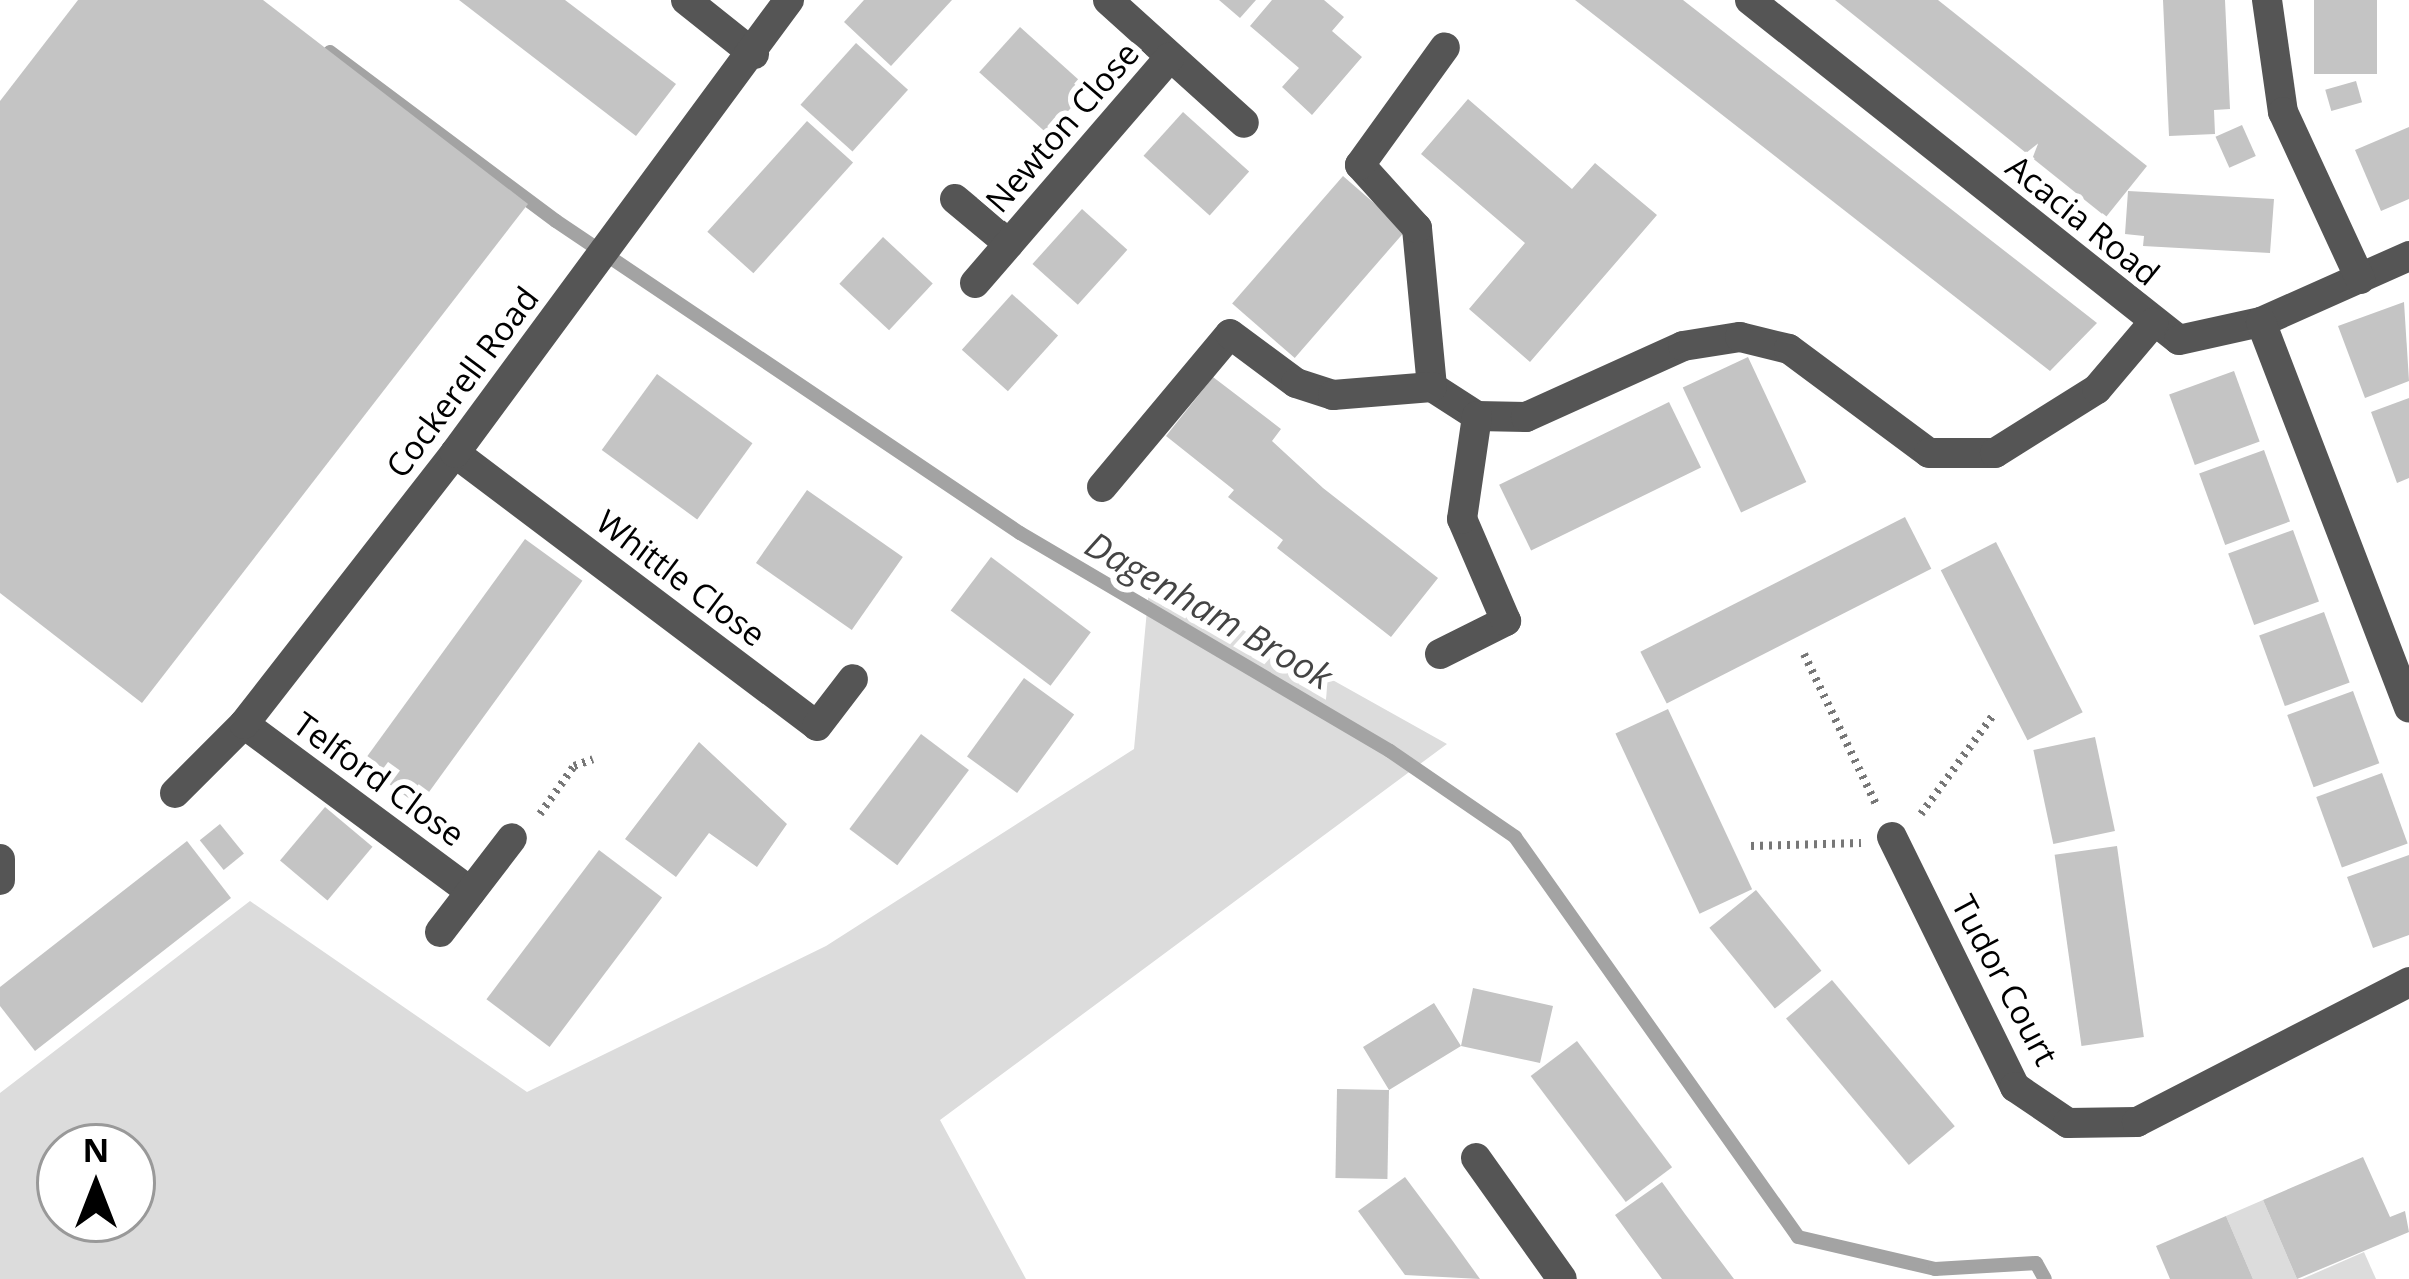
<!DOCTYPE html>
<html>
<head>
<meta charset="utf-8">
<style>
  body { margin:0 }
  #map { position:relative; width:2409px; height:1279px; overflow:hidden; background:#fff; font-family:"Open Sans",sans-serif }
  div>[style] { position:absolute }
  .green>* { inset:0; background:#dcdcdc }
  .stream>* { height:14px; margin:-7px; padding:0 7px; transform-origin:7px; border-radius:7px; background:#a3a3a3 }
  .building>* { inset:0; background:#c4c4c4; transform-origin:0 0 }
  .path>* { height:8px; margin-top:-4px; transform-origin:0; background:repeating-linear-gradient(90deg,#777 0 3px,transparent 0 9px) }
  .minor>* { height:30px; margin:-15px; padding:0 15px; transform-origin:15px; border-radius:15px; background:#555 }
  span { translate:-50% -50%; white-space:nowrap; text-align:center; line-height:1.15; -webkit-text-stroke:12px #fff; paint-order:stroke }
  .street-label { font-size:33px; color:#000 }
  .water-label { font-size:36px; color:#444; font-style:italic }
  .north { position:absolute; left:36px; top:1123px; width:120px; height:120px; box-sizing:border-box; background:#fff; border:3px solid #999; border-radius:50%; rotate:0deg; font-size:33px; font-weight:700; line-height:48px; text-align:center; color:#000 }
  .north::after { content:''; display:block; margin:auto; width:42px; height:54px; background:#000; clip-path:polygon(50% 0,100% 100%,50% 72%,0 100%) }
</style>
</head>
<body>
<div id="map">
  <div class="green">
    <div style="clip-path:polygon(evenodd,1150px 578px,1447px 744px,940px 1120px,1026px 1279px,0 1279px,0 1093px,250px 901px,527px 1092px,826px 946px,1134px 749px,1150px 578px,132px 1147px,132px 1219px,60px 1219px,60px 1147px,132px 1147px)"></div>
    <div style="clip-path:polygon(2263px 1200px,2297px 1279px,2253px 1279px,2226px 1216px)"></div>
    <div style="clip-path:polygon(2364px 1252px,2376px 1279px,2302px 1279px)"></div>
  </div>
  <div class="stream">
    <div style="left:330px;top:52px;width:282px;rotate:36.8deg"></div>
    <div style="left:556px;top:221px;width:559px;rotate:33.92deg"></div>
    <div style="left:1020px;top:533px;width:429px;rotate:30.5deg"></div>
    <div style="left:1390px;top:751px;width:152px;rotate:34.5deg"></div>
    <div style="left:1515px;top:837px;width:490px;rotate:54.7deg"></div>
    <div style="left:1798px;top:1237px;width:141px;rotate:13.1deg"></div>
    <div style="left:1935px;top:1269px;width:101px;rotate:-3.4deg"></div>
    <div style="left:2036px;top:1263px;width:18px;rotate:61deg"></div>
  </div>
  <div class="building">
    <div style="clip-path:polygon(78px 0,263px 0,528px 204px,142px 703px,0 593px,0 101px)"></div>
    <div style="clip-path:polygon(459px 0,565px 0,676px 84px,636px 136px)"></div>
    <div style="clip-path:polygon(864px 0,952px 0,891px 66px,844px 22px)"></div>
    <div style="clip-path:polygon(1219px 0,1256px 0,1240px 18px)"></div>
    <div style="clip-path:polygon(1272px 0,1324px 0,1344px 17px,1332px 31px,1362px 57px,1312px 115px,1282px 87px,1299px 68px,1250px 26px)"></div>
    <div style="clip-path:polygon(1575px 0,1683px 0,2097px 323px,2050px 371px)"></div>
    <div style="clip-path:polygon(1835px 0,1938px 0,2147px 166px,2106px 217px)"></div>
    <div style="clip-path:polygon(2163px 0,2225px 0,2230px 109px,2214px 110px,2215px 134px,2169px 136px)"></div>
    <div style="left:2314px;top:0;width:63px;height:74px"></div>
    <div style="left:1020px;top:27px;width:92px;height:61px;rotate:42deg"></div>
    <div style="left:856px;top:43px;width:70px;height:83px;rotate:42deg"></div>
    <div style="left:2356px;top:81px;width:22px;height:32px;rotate:74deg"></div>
    <div style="clip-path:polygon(1468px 99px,1572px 189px,1595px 163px,1657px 215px,1530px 362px,1469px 309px,1525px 243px,1421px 154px)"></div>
    <div style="left:1183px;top:112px;width:89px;height:59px;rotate:42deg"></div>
    <div style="left:807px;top:121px;width:62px;height:149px;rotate:42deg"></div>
    <div style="left:2242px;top:125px;width:34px;height:29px;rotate:66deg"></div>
    <div style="clip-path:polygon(2409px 127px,2409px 199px,2381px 211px,2355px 150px)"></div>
    <div style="left:1343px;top:176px;width:83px;height:169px;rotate:41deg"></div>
    <div style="clip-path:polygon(2128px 191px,2274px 199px,2270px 253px,2143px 246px,2144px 236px,2125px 234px)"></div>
    <div style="left:1082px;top:209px;width:61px;height:74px;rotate:42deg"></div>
    <div style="left:883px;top:237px;width:68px;height:64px;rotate:43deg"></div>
    <div style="left:1012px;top:294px;width:62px;height:75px;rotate:42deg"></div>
    <div style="clip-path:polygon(2404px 302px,2409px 381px,2365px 398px,2338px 326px)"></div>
    <div style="left:1748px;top:357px;width:138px;height:72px;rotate:65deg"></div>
    <div style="left:2234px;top:371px;width:75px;height:69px;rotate:70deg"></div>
    <div style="left:657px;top:374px;width:118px;height:94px;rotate:36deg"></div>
    <div style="clip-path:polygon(1213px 377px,1281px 429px,1272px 441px,1323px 488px,1438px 578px,1391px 637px,1277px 548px,1283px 540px,1228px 497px,1234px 490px,1166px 436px)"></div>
    <div style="clip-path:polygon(2409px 398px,2409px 478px,2397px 483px,2371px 412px)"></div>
    <div style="left:1669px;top:402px;width:73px;height:189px;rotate:64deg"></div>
    <div style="left:2264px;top:450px;width:76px;height:69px;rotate:70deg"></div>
    <div style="left:807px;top:490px;width:117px;height:89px;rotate:35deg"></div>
    <div style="left:1905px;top:517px;width:58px;height:297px;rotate:63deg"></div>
    <div style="left:2293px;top:530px;width:76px;height:69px;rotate:70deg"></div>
    <div style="left:525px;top:539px;width:71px;height:278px;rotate:36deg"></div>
    <div style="left:1996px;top:542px;width:191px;height:62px;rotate:63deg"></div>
    <div style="left:991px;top:557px;width:125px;height:67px;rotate:37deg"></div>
    <div style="left:2324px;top:612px;width:75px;height:69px;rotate:70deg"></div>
    <div style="left:1024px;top:678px;width:62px;height:97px;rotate:36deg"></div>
    <div style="left:2353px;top:691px;width:77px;height:70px;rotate:70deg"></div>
    <div style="left:1668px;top:709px;width:199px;height:58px;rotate:65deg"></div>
    <div style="left:921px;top:734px;width:60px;height:119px;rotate:37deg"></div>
    <div style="left:2095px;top:737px;width:96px;height:63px;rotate:78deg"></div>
    <div style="clip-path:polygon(699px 742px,787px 824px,757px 867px,709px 833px,676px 877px,625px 839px)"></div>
    <div style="left:2382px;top:773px;width:75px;height:70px;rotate:70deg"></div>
    <div style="left:325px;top:807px;width:62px;height:70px;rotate:40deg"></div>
    <div style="left:220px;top:824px;width:38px;height:26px;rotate:51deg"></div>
    <div style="clip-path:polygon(187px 841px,231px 898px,35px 1051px,0 1006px,0 987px)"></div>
    <div style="left:2117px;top:846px;width:193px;height:63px;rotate:82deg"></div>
    <div style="left:599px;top:850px;width:79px;height:187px;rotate:37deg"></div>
    <div style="clip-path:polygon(2409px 855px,2409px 935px,2373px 948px,2347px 877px)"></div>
    <div style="left:1756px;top:890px;width:104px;height:60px;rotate:51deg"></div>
    <div style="left:1832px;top:980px;width:191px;height:60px;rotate:50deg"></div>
    <div style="clip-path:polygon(1473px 988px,1553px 1006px,1540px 1063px,1461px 1046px,1389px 1090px,1363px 1047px,1434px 1003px,1461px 1046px)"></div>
    <div style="left:1577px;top:1041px;width:158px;height:58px;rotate:53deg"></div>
    <div style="left:1337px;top:1089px;width:52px;height:89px;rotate:1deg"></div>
    <div style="clip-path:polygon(2363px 1157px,2390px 1217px,2405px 1211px,2409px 1232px,2297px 1279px,2263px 1200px)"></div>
    <div style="clip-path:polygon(1405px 1177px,1452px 1240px,1480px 1279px,1405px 1275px,1358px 1211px)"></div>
    <div style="clip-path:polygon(1662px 1182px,1685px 1214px,1734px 1279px,1662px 1279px,1639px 1248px,1615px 1215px)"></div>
    <div style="clip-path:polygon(2226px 1216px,2253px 1279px,2170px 1279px,2156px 1246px)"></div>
  </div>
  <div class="path">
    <div style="left:1804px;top:654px;width:166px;rotate:64.4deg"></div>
    <div style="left:540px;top:814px;width:59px;rotate:-54.7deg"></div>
    <div style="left:574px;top:766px;width:20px;rotate:-20deg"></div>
    <div style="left:1921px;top:814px;width:124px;rotate:-53.9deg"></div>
    <div style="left:1751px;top:846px;width:110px;rotate:-1.6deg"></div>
  </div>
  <div class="minor">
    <div style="left:686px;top:0;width:87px;rotate:38.5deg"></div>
    <div style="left:1108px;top:0;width:183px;rotate:42.1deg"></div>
    <div style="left:1750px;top:0;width:547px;rotate:38.4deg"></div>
    <div style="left:2179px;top:340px;width:84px;rotate:-12.4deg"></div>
    <div style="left:2261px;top:322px;width:162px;rotate:-24deg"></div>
    <div style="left:2267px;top:0;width:113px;rotate:81.9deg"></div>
    <div style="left:2283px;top:112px;width:184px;rotate:65.2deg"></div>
    <div style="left:955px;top:199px;width:70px;rotate:39.8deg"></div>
    <div style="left:975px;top:283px;width:298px;rotate:-49.2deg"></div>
    <div style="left:2261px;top:322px;width:413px;rotate:69deg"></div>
    <div style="left:1432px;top:387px;width:54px;rotate:32.8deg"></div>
    <div style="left:1477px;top:416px;width:49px;rotate:1.2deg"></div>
    <div style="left:1526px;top:417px;width:172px;rotate:-24.3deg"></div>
    <div style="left:1683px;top:346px;width:58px;rotate:-9deg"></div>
    <div style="left:1740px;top:337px;width:50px;rotate:13.8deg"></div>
    <div style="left:1789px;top:349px;width:174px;rotate:36.6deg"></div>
    <div style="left:1929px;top:453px;width:66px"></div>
    <div style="left:1995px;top:453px;width:120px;rotate:-32.1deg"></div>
    <div style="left:2097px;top:389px;width:87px;rotate:-49.7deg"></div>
    <div style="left:1432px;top:387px;width:160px;rotate:-95.4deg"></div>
    <div style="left:1417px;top:228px;width:85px;rotate:-132.1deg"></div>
    <div style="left:1360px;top:165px;width:145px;rotate:-54.2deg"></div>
    <div style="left:455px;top:453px;width:453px;rotate:37deg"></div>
    <div style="left:817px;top:726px;width:59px;rotate:-52.5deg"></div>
    <div style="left:1102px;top:487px;width:199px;rotate:-50.1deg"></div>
    <div style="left:1230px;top:334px;width:82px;rotate:36.6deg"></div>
    <div style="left:1296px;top:383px;width:39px;rotate:18deg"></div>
    <div style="left:1333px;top:395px;width:99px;rotate:-4.6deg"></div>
    <div style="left:1440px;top:654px;width:74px;rotate:-26.6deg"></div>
    <div style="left:1506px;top:621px;width:111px;rotate:-113.3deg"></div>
    <div style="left:1462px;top:519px;width:104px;rotate:-81.7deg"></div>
    <div style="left:244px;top:724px;width:282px;rotate:36.5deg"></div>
    <div style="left:175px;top:793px;width:98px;rotate:-45deg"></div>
    <div style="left:244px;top:724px;width:343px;rotate:-52.1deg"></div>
    <div style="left:455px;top:453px;width:563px;rotate:-53.6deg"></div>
    <div style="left:1892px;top:837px;width:279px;rotate:63.8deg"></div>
    <div style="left:2015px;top:1087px;width:64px;rotate:34.2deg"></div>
    <div style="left:2068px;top:1123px;width:69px;rotate:-0.8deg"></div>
    <div style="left:2137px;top:1122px;width:306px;rotate:-27.2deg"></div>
    <div style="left:0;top:859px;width:21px;rotate:90deg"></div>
    <div style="left:440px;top:932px;width:118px;rotate:-52.5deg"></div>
    <div style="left:1476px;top:1158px;width:148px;rotate:54.6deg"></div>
  </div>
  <div class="street-label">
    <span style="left:1062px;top:127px;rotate:-49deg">Newton Close</span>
    <span style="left:2083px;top:220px;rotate:39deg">Acacia Road</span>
    <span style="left:462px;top:382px;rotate:-53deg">Cockerell Road</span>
    <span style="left:681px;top:578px;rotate:37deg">Whittle Close</span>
    <span style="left:379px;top:779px;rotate:36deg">Telford Close</span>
    <span style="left:2005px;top:980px;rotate:62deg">Tudor Court</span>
  </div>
  <div class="water-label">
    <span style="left:1209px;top:610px;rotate:30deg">Dagenham Brook</span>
  </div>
  <div class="north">N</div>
</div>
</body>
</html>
